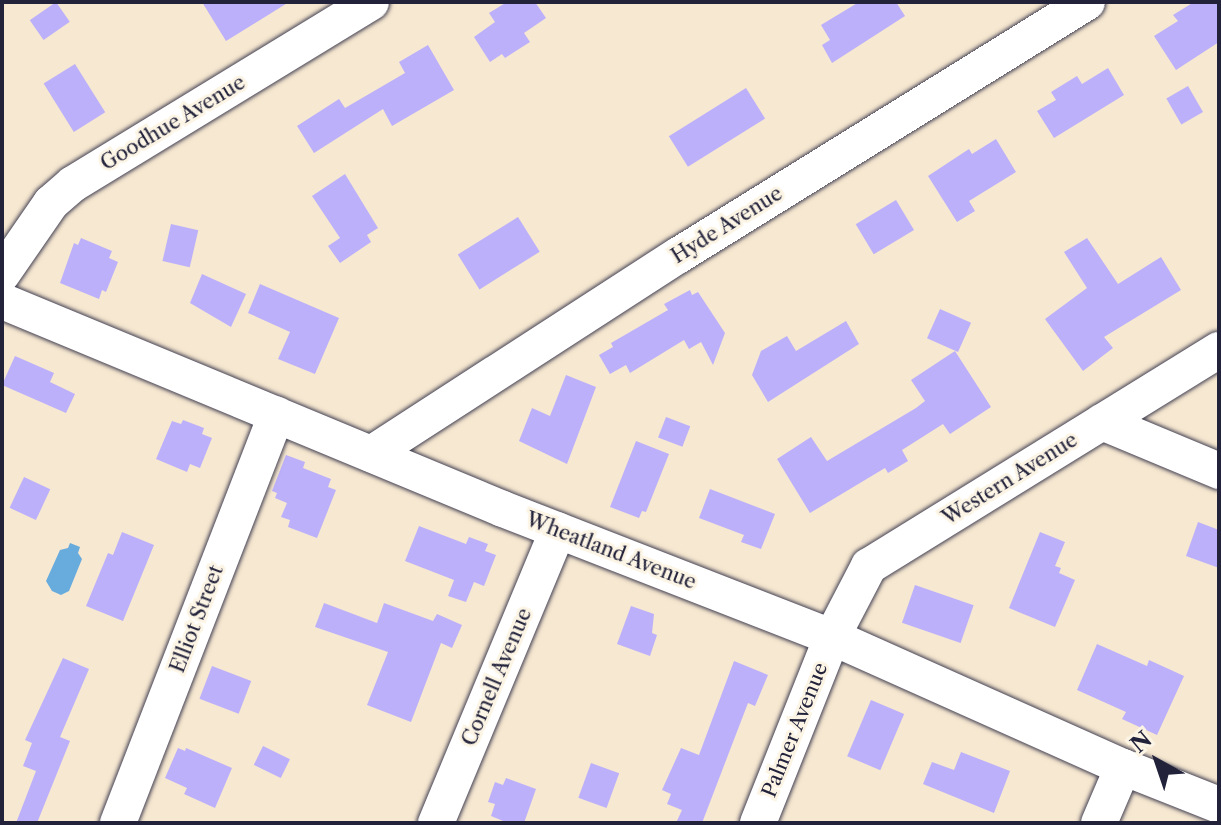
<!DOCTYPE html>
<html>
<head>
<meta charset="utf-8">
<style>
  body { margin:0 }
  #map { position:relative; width:1221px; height:825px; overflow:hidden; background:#f7e8d1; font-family:"Libre Caslon Text",serif }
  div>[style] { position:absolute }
  .water>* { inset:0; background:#68abdd }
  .building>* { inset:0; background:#bcb0fa; transform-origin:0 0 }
  .roads { filter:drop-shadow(0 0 2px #424052) drop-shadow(0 0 2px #424052) }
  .minor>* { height:36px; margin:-18px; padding:0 18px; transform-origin:18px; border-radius:18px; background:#fff }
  span { translate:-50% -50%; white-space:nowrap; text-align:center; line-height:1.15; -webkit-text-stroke:6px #fcf5e5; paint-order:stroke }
  .street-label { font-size:20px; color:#22223b }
  .frame { position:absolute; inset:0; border:4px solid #22223b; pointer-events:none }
  .north { position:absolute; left:1117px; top:721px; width:80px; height:80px; -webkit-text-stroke:6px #fcf5e5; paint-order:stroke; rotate:320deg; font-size:22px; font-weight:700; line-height:32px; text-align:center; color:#22223b }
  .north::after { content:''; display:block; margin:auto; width:28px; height:36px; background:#22223b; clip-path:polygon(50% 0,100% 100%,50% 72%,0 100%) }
</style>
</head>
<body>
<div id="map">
  <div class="water">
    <div style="clip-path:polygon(70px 543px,80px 547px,78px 553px,82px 559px,69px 591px,61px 595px,52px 591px,46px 581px,60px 550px,68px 548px)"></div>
  </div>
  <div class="building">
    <div style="left:56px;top:2px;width:24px;height:32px;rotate:55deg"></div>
    <div style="clip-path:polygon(202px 2px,289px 2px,226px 41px)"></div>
    <div style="clip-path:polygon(507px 2px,535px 2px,546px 18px,524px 33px,530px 42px,505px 58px,502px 54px,490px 62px,474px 37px,495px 22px,489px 13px)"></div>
    <div style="clip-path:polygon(859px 2px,896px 2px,905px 16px,832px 63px,822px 45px,830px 40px,821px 25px)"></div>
    <div style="clip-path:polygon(1194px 2px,1219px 2px,1219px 42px,1176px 70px,1154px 36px,1178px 21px,1173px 15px)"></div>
    <div style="clip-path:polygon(428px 45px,454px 90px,392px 126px,383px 109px,314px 153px,297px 126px,339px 99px,345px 108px,405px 73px,399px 62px)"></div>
    <div style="left:75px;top:64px;width:57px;height:37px;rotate:58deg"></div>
    <div style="clip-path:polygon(1108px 68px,1124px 95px,1054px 138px,1037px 111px,1056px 100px,1051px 92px,1077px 76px,1082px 84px)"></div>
    <div style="left:1188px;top:86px;width:30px;height:25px;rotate:60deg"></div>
    <div style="left:746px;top:88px;width:36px;height:91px;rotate:58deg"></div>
    <div style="clip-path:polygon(996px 139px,1016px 172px,969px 201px,975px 211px,957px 222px,928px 176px,969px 149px,972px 154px)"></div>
    <div style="clip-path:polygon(345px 174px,378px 228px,367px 235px,371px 242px,340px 263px,328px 246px,340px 238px,312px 196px)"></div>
    <div style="left:896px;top:200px;width:35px;height:47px;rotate:59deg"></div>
    <div style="left:518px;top:217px;width:41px;height:71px;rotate:58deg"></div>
    <div style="left:171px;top:224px;width:28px;height:38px;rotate:13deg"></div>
    <div style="clip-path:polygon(81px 238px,112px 251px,109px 258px,118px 262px,106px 292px,102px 290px,99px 299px,60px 283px,74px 243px,78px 245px)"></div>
    <div style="clip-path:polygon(1087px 238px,1118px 284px,1161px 257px,1181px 290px,1104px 337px,1113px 348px,1083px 371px,1045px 319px,1087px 288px,1064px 252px)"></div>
    <div style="clip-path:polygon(202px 274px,246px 294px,231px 327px,190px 303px)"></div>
    <div style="clip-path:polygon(260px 284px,339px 318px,315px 374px,278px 359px,290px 332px,248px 313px)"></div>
    <div style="clip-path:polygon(690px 290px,692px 295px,698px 292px,725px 333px,713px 365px,701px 342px,689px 349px,684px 340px,630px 373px,626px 365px,610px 374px,599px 355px,613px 347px,611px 343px,668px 310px,664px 304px)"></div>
    <div style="left:940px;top:309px;width:34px;height:32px;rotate:24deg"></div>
    <div style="clip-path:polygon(846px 321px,859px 344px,768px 402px,752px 375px,761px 351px,787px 336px,796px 351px)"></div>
    <div style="clip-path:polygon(955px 351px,991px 407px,950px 434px,943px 424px,902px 450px,908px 461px,888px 473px,885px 468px,810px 513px,777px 459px,811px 437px,827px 461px,916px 408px,925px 401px,911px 380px)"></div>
    <div style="clip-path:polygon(15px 356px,54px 373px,50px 382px,75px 394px,66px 413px,2px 385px)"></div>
    <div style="clip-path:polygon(566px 375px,596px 387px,567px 464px,519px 441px,532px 408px,550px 416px)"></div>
    <div style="left:666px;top:417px;width:26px;height:22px;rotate:21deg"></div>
    <div style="clip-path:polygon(183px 420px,204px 428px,202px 434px,212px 438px,200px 468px,190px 464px,187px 472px,156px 459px,172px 421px,181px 424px)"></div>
    <div style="clip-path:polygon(636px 441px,669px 454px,646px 512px,642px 511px,639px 518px,610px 507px)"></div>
    <div style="clip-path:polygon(286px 455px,305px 462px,303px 468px,331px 479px,328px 487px,336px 490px,317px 538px,288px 527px,290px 520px,281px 517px,287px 503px,275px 498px,277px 493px,272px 491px)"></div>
    <div style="left:24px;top:477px;width:29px;height:34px;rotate:25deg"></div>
    <div style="clip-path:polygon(710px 489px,775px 514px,761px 549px,741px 542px,744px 535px,699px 518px)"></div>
    <div style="clip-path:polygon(1198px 522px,1219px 530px,1219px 568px,1186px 556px)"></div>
    <div style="clip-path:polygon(419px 526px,466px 544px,469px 537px,488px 544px,485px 551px,496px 555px,484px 586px,474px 582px,466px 602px,448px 596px,454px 580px,405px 561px)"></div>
    <div style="clip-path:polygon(122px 532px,154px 545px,123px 621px,86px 606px,108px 553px,113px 555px)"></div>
    <div style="clip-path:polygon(1040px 532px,1065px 542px,1055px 566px,1061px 568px,1059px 573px,1075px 580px,1055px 627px,1009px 608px)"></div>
    <div style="left:915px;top:585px;width:62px;height:40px;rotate:19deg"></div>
    <div style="clip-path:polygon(324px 603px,377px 623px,384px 603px,433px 621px,437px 614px,462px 625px,452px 648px,441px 643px,411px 722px,367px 705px,388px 652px,315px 627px)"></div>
    <div style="clip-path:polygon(631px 606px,654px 614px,652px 633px,657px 635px,650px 656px,617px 644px)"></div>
    <div style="clip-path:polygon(1097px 644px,1147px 666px,1149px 660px,1184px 676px,1157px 735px,1122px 719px,1126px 712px,1077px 690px)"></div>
    <div style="clip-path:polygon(63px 658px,89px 669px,60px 737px,70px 741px,37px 823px,16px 823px,36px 771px,23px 766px,32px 743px,25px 740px)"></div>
    <div style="clip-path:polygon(734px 661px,768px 675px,755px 706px,748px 703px,702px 823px,676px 823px,682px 810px,667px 804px,671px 794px,662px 790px,681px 748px,699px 755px)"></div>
    <div style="left:212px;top:666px;width:42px;height:35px;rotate:21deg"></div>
    <div style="left:871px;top:700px;width:36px;height:61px;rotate:23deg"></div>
    <div style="left:263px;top:746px;width:30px;height:21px;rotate:26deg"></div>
    <div style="clip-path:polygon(178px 748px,185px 751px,186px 748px,232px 768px,215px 808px,184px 794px,187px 788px,165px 778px)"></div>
    <div style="clip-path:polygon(961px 752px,1010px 771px,994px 813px,923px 784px,932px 762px,954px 770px)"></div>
    <div style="left:591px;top:763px;width:30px;height:37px;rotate:20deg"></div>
    <div style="clip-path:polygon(506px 778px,536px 789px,524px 823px,508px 823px,491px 816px,495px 804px,488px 802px,495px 782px,503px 785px)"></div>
  </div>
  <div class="roads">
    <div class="minor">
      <div style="left:2px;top:274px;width:86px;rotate:-55.4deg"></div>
      <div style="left:51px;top:203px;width:29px;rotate:-41deg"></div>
      <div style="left:73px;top:184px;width:349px;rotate:-31.4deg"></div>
      <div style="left:2px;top:301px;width:542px;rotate:22.55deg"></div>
      <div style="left:503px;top:509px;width:353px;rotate:21.3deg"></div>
      <div style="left:832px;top:637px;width:319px;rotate:24.1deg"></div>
      <div style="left:1123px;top:767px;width:103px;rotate:21.6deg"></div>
      <div style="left:1102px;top:422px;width:127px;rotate:22.7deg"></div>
      <div style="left:371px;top:454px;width:367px;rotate:-32.9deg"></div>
      <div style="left:679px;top:255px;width:480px;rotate:-31.8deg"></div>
      <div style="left:118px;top:823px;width:438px;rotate:-68.8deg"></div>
      <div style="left:436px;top:823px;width:317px;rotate:-67.4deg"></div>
      <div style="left:758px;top:823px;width:200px;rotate:-68.3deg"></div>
      <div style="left:832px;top:637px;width:80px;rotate:-62.5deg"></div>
      <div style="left:869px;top:566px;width:411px;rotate:-31.7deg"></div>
      <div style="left:1099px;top:823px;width:61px;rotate:-66.8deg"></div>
    </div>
  </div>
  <div class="street-label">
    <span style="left:173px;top:123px;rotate:-31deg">Goodhue Avenue</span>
    <span style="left:727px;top:225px;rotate:-32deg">Hyde Avenue</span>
    <span style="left:1010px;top:479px;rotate:-32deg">Western Avenue</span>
    <span style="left:611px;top:551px;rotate:21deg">Wheatland Avenue</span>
    <span style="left:197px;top:619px;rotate:-69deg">Elliot Street</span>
    <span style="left:497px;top:677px;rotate:-67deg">Cornell Avenue</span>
    <span style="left:795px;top:730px;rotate:-68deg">Palmer Avenue</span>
  </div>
  <div class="frame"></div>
  <div class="north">N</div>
</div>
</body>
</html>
